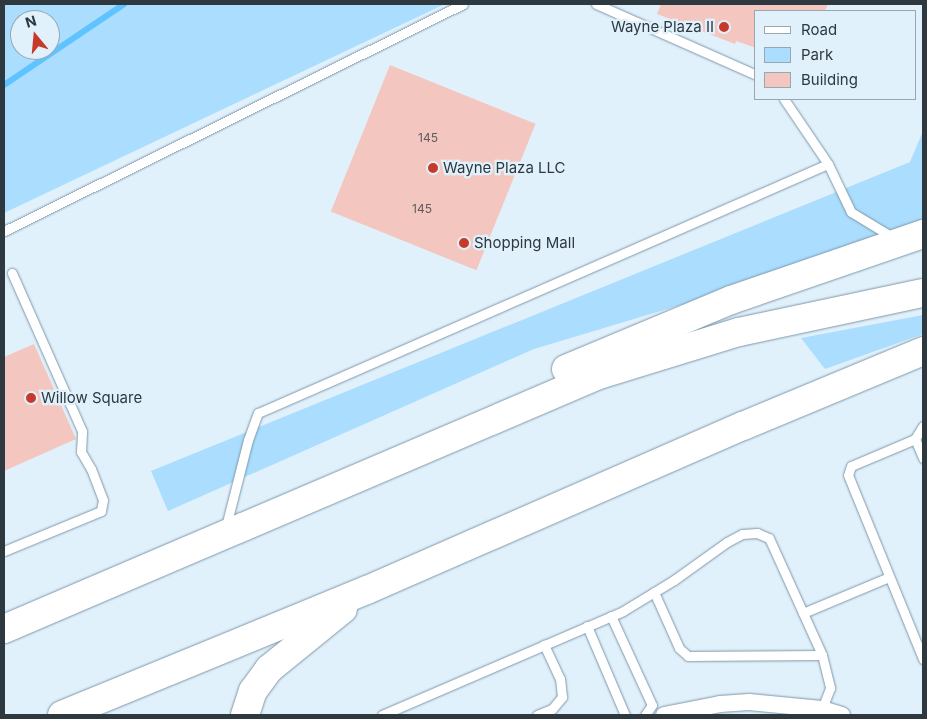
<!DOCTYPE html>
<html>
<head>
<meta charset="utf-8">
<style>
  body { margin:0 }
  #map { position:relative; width:927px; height:719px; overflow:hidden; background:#e1f1fc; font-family:Inter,sans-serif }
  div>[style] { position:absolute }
  .green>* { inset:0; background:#aaddfe }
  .stream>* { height:6px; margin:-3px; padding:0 3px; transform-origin:3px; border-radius:3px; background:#5ec3ff }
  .building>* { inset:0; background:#f3c7c0; transform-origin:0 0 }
  .roads { filter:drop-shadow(0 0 1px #7e97a8) drop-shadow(0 0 1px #7e97a8) }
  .lane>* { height:9px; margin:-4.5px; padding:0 4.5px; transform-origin:4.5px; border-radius:4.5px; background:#fff }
  .street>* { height:16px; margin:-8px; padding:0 8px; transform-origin:8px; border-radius:8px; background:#fff }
  .highway>* { height:28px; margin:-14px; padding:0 14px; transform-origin:14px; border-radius:14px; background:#fff }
  .dots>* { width:14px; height:14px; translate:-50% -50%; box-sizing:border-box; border:2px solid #e1f1fc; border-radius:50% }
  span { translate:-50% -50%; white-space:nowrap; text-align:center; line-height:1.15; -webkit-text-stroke:4.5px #e1f1fc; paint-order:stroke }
  .number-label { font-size:12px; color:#5e5c5f }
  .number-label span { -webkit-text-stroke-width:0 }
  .poi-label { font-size:15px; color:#2d383f }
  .right { translate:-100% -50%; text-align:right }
  .left { translate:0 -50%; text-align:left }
  .frame { position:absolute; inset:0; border:5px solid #2d383f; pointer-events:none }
  .legend { position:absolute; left:754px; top:10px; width:162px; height:90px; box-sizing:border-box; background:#e1f1fc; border:1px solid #99a7b0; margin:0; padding:6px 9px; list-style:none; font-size:15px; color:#2d383f }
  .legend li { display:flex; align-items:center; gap:10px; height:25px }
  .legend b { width:25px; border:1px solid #99a7b0 }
  .north { position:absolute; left:10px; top:10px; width:50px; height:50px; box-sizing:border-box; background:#e1f1fc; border:1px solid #99a7b0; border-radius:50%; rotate:343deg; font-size:14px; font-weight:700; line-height:20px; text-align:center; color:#2d383f }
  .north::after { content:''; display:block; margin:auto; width:18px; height:22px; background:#c6392b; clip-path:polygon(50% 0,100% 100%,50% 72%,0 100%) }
</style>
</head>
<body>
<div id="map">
  <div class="green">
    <div style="clip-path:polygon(evenodd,4px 4px,445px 4px,4px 213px,4px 4px,20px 20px,50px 20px,50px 50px,20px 50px,20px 20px)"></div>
    <div style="clip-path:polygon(923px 131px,923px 219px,777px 276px,534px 349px,168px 511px,151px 471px,910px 162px)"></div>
    <div style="clip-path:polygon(923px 315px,923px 334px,825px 369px,801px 338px)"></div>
  </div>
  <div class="stream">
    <div style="left:4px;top:85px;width:145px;rotate:-34deg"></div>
  </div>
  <div class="building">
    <div style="clip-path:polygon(661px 4px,828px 4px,825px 11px,756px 11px,756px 48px,736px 41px,735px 44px,657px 14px)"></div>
    <div style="left:390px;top:65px;width:157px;height:158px;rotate:22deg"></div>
    <div style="clip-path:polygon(34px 344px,76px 439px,4px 471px,4px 357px)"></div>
  </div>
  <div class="roads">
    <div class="lane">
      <div style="left:596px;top:4px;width:175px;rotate:23.9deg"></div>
      <div style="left:784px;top:99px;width:78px;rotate:55.9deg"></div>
      <div style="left:828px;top:164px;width:53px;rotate:64.4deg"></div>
      <div style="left:851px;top:212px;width:50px;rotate:31.2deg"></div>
      <div style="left:4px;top:231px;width:512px;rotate:-26.31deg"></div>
      <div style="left:923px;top:426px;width:15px;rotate:122deg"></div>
      <div style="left:915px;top:439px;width:21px;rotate:67deg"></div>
      <div style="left:915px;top:439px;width:69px;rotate:157.1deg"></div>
      <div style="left:851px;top:466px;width:9px;rotate:108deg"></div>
      <div style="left:848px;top:475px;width:199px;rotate:67.8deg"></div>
      <div style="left:225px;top:530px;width:93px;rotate:-75.7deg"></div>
      <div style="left:248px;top:440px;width:29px;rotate:-70deg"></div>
      <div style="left:258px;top:413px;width:622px;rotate:-23.6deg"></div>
      <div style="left:4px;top:551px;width:105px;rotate:-22.4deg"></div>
      <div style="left:101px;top:511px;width:11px;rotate:-80deg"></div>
      <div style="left:103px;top:500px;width:33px;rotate:-111deg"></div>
      <div style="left:91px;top:469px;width:20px;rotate:-120deg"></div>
      <div style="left:81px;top:452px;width:21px;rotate:-87deg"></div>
      <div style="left:82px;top:431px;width:173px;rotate:-113.9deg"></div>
      <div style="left:654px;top:592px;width:61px;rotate:65.9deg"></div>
      <div style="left:679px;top:648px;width:12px;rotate:42deg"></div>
      <div style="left:688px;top:656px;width:134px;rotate:-0.4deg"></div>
      <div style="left:803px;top:613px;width:93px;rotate:-22.7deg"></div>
      <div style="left:611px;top:616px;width:98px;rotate:65.3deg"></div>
      <div style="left:652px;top:705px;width:12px;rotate:125deg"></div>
      <div style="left:587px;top:626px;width:97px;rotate:66.9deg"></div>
      <div style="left:382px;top:715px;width:262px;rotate:-23.3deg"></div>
      <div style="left:623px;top:611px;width:60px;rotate:-31.3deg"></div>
      <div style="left:674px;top:580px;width:65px;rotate:-35.6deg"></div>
      <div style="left:727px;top:542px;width:17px;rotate:-28deg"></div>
      <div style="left:742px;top:534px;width:15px;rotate:-4deg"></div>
      <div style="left:757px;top:533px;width:13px;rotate:23deg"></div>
      <div style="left:769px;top:538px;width:128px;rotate:65.6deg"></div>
      <div style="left:822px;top:655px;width:34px;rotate:76deg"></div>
      <div style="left:830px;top:688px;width:22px;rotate:111deg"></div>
      <div style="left:537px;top:715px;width:16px;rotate:-22deg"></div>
      <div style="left:552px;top:709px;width:16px;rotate:-50deg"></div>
      <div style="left:562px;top:697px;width:18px;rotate:-96deg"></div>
      <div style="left:560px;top:679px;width:38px;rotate:-115deg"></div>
    </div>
    <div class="street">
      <div style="left:664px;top:715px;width:57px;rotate:-11.1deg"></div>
      <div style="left:720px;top:704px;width:29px;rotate:-4deg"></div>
      <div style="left:749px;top:702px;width:73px;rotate:5.5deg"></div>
      <div style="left:822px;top:709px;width:21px;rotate:17deg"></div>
    </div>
    <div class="highway">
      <div style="left:566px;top:369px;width:179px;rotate:-22.7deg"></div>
      <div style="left:731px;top:300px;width:203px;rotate:-19deg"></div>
      <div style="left:4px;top:629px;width:647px;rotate:-23.12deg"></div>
      <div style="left:599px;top:375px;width:146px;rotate:-17.1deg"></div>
      <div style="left:739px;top:332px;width:188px;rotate:-12deg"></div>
      <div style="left:62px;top:715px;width:330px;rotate:-22.3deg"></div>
      <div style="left:367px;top:590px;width:410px;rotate:-23.6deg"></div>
      <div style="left:743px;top:426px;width:195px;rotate:-22.6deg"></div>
      <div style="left:245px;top:715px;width:25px;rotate:-72deg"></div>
      <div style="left:253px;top:691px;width:27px;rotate:-54deg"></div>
      <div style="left:269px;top:669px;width:95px;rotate:-39deg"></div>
    </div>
  </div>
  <div class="dots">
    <div style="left:724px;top:27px;background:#c6392b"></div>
    <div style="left:433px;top:168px;background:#c6392b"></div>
    <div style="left:464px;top:243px;background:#c6392b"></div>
    <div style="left:31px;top:398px;background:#c6392b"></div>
  </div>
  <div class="number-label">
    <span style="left:428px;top:138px">145</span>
    <span style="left:422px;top:209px">145</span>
  </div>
  <div class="poi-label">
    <span class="right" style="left:714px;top:27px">Wayne Plaza II</span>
    <span class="left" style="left:443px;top:168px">Wayne Plaza LLC</span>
    <span class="left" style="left:474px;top:243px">Shopping Mall</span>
    <span class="left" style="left:41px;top:398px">Willow Square</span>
  </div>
  <div class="frame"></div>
  <ul class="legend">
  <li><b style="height:6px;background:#fff"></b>Road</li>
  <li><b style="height:14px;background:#aaddfe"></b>Park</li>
  <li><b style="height:14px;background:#f3c7c0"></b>Building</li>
  </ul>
  <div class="north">N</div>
</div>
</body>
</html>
